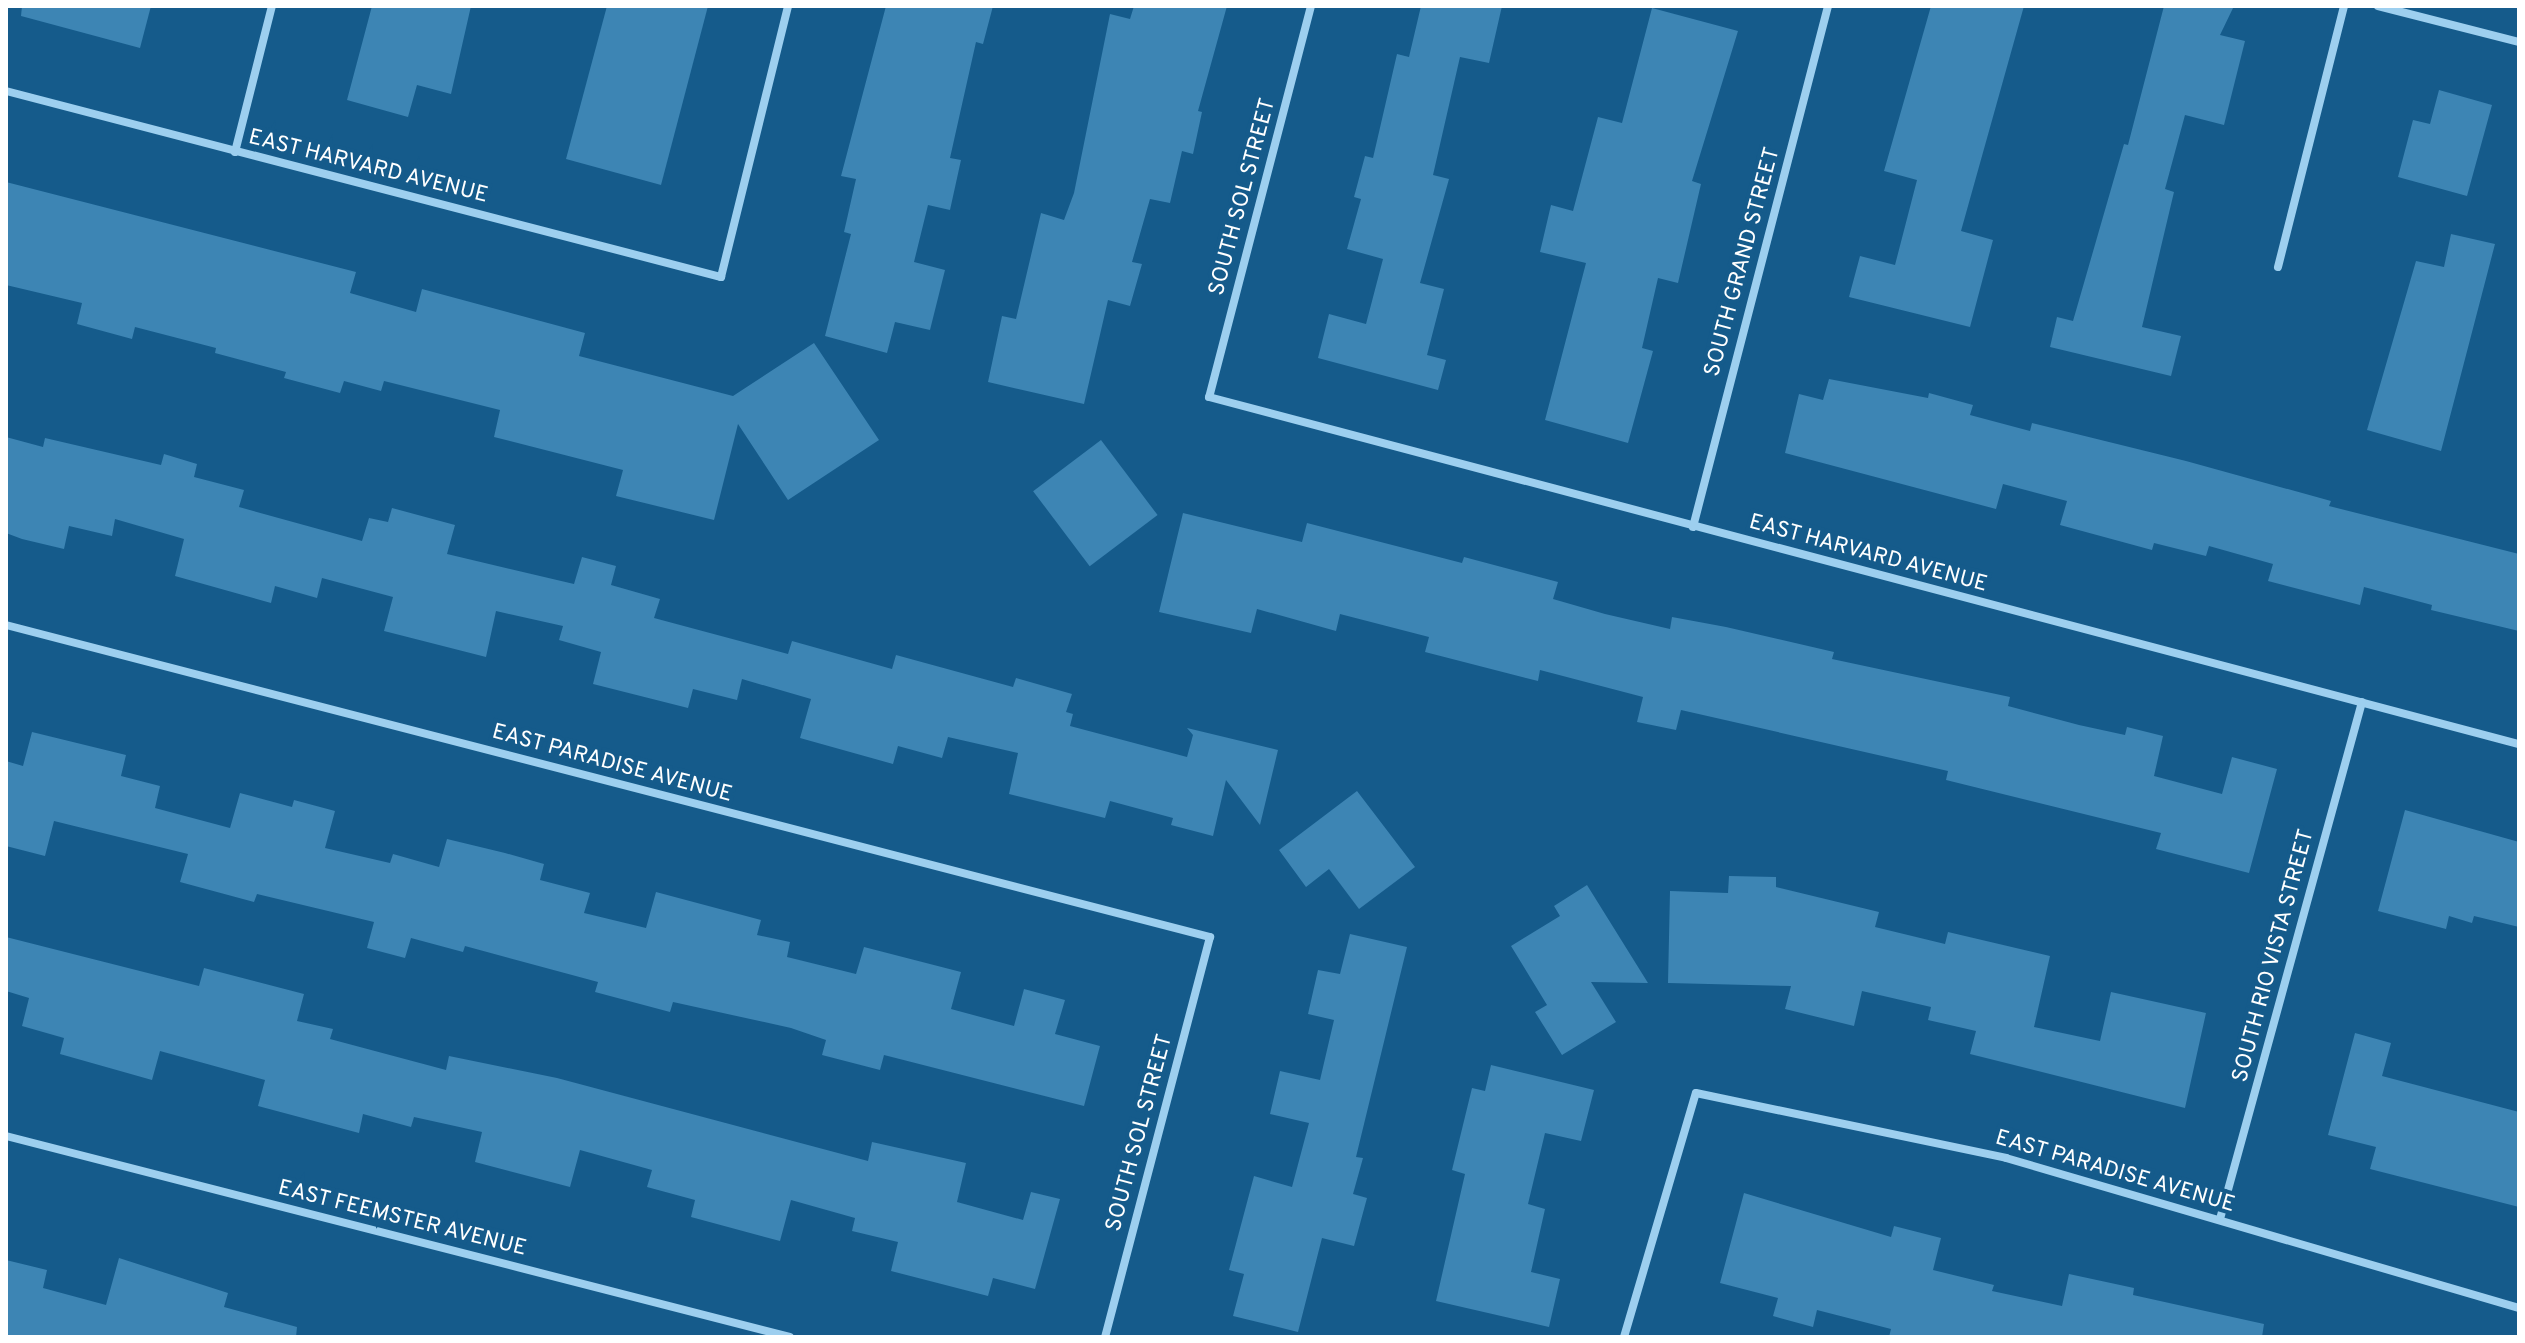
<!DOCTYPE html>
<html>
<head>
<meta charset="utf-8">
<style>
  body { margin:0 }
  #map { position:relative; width:2525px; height:1343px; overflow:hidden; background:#155b8b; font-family:Overpass,sans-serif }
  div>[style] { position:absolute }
  .building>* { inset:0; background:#3d85b4; transform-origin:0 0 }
  .street>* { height:8px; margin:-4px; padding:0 4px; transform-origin:4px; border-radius:4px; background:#9dcfef }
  span { translate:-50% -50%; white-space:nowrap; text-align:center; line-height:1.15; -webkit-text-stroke:8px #155b8b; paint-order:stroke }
  .street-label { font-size:22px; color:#fff }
  .frame { position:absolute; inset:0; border:8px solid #fff; pointer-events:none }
</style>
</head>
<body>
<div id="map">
  <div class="building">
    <div style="clip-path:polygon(22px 6px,151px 6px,140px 48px,21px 16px)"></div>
    <div style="clip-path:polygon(372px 6px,471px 6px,451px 94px,417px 85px,408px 117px,347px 100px)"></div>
    <div style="clip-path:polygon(607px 6px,708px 6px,661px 185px,566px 159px)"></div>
    <div style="clip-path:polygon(886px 6px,993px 6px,983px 44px,976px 42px,950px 158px,961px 160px,950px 210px,928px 205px,914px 262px,945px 270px,930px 330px,895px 322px,887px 353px,825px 336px,851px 234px,844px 232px,856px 179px,841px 176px)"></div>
    <div style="clip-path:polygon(1134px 6px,1227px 6px,1198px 111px,1202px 112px,1193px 154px,1182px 151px,1170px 203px,1150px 199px,1132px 262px,1142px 264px,1130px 306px,1108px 300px,1084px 404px,988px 382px,1002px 316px,1016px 319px,1041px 213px,1064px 220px,1074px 193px,1110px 14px,1130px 19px)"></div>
    <div style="clip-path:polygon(1421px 6px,1502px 6px,1489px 63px,1460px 57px,1433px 175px,1449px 179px,1420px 283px,1444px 289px,1427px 355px,1446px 360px,1438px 390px,1318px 358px,1329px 314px,1366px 324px,1383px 259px,1347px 249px,1361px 199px,1354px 197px,1365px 156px,1373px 158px,1397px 54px,1409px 57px)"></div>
    <div style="clip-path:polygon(1931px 6px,2024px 6px,1961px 231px,1993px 240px,1970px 327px,1849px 297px,1860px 256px,1895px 265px,1917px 180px,1884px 171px)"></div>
    <div style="clip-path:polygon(2164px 6px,2234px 6px,2220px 35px,2245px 41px,2224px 125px,2185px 115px,2165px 189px,2174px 192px,2142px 327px,2181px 336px,2171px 376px,2050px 347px,2057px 317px,2073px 321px,2124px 144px,2128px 145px)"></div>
    <div style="clip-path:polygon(1652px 8px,1738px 31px,1692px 181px,1701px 184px,1678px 283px,1658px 278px,1642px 348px,1653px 351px,1628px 443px,1545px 420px,1586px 263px,1540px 252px,1551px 205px,1573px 211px,1598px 117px,1622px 123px)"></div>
    <div style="clip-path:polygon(2439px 90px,2492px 105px,2467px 196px,2398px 177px,2413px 120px,2430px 124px)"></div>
    <div style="clip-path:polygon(6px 182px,356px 272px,350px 293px,416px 312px,422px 289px,585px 333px,579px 356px,733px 396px,814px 343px,879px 440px,788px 500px,738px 424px,714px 520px,616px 496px,623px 470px,494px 437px,500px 410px,384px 381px,381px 391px,344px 381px,340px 393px,284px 378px,286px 372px,215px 353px,216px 348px,135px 327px,132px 339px,77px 324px,82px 303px,6px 285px)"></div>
    <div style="clip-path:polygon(2451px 234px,2495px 244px,2441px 451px,2367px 430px,2416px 261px,2444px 267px)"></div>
    <div style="clip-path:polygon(1829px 379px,1928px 398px,1929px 393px,1973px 405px,1970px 415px,2030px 431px,2032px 423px,2186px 461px,2331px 501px,2329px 506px,2519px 554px,2519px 631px,2431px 610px,2432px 605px,2364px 587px,2360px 605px,2268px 581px,2273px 564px,2209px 546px,2206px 556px,2154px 543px,2152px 550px,2060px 525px,2067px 501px,2003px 484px,1996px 509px,1785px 453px,1799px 394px,1823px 400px)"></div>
    <div style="clip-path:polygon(6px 437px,43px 447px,45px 438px,161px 465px,164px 454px,197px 464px,194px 477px,244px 490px,239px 507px,362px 541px,369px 518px,388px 522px,392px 508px,455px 525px,447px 554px,574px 584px,582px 557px,616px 566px,611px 585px,660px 599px,654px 618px,788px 654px,792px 641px,892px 669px,896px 655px,1013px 687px,1016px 678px,1072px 694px,1066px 712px,1073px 714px,1070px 726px,1187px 757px,1193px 735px,1187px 728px,1278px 750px,1260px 825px,1226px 780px,1213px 836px,1171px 825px,1173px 818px,1110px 801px,1105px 818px,1009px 794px,1018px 753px,948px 737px,942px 758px,898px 746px,893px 764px,800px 738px,811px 699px,742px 679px,737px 700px,693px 689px,688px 708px,593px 684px,601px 652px,559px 640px,563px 626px,496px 611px,486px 657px,384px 631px,393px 597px,322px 578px,317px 598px,275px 586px,271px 603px,175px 576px,184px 539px,115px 519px,112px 536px,69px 526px,64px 549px,22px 539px,6px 533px)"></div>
    <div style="left:1101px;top:440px;width:94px;height:85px;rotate:53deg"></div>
    <div style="clip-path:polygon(1183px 513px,1302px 542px,1307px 523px,1462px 563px,1464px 557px,1558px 582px,1553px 599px,1605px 614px,1670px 629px,1672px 617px,1726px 627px,1834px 652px,1832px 659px,2010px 697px,2008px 706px,2079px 725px,2125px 735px,2127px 727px,2163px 736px,2154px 776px,2222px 794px,2232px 757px,2277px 769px,2249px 873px,2156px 849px,2161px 833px,1946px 780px,1948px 771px,1681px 710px,1676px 730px,1637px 722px,1643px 697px,1540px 670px,1538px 681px,1425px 652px,1429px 637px,1340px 614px,1336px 631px,1257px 609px,1251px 633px,1159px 612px)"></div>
    <div style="clip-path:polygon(32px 732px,126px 755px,121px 776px,160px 786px,155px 808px,230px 828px,240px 793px,292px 807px,294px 800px,335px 811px,325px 848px,390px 863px,393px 854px,439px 867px,447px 839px,505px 853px,544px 864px,540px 880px,590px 893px,584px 913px,646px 928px,656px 892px,761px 920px,757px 935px,790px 942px,787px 957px,856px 974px,864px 947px,961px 972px,951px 1009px,1014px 1026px,1024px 989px,1065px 1000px,1055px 1034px,1100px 1046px,1084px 1106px,884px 1055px,880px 1070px,822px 1055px,826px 1040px,791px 1028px,673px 1002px,670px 1012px,595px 992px,598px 982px,465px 946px,463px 952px,411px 938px,405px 958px,367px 948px,374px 922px,257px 894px,254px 902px,180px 882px,188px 854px,54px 821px,45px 856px,6px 846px,6px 761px,23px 766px)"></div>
    <div style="clip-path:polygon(1357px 791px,1415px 867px,1359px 909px,1329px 869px,1306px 887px,1279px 850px)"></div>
    <div style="clip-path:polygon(2405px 810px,2519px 842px,2519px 927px,2474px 916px,2472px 923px,2449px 916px,2446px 929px,2378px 911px)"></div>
    <div style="clip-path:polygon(1729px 876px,1776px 877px,1776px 887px,1879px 912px,1875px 927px,1945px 944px,1948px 932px,2050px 956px,2034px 1027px,2100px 1041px,2111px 992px,2206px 1013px,2185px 1108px,1970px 1054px,1976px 1031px,1928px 1020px,1931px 1007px,1862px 991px,1854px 1026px,1785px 1009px,1791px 986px,1668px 983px,1670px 891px,1728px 893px)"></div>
    <div style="clip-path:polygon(1587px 885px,1648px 983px,1591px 982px,1616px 1022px,1562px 1055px,1535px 1012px,1547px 1005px,1511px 946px,1560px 916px,1554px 906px)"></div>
    <div style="clip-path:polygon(1350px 934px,1407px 947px,1356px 1157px,1363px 1158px,1353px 1194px,1367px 1198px,1354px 1246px,1322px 1238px,1298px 1332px,1233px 1316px,1244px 1274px,1229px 1270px,1254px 1176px,1292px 1187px,1309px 1123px,1270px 1114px,1280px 1071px,1320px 1080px,1334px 1020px,1308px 1014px,1318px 970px,1340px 974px)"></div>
    <div style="clip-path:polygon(6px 937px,199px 986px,204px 968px,304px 994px,297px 1021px,333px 1029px,330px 1039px,446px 1070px,449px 1056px,557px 1078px,868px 1161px,872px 1142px,966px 1163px,957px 1202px,1023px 1220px,1031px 1192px,1060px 1199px,1035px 1289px,993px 1278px,988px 1296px,891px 1271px,898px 1242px,852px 1231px,855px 1218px,791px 1200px,780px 1241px,691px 1217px,695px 1200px,647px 1187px,652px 1170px,580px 1150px,570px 1187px,475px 1162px,482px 1132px,414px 1117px,411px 1127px,363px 1114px,359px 1133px,258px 1106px,265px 1080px,160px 1051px,152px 1080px,60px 1054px,64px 1038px,22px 1026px,29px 998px,6px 991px)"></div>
    <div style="clip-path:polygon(2355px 1033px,2391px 1043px,2382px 1076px,2519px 1112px,2519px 1207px,2370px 1169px,2376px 1147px,2328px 1135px)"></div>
    <div style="clip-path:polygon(1491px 1065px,1594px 1090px,1581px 1141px,1545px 1133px,1528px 1204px,1545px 1209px,1531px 1272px,1560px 1279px,1549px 1327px,1436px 1301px,1465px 1174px,1452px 1170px,1472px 1088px,1485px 1091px)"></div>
    <div style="clip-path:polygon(1744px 1193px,1891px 1237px,1894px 1226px,1941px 1238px,1933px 1270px,1994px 1285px,1992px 1291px,2062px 1306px,2069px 1274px,2134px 1288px,2133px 1295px,2264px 1324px,2262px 1337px,1889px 1337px,1891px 1329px,1817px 1310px,1813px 1327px,1773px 1316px,1778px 1298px,1720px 1283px)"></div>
    <div style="clip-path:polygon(119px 1258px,228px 1293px,224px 1307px,297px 1327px,296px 1337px,6px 1337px,6px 1260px,47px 1270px,43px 1288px,106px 1305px)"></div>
  </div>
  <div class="street">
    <div style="left:1311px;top:6px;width:404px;rotate:104.6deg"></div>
    <div style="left:1209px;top:397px;width:1355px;rotate:14.84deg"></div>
    <div style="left:2378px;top:6px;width:146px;rotate:14.3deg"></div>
    <div style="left:6px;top:91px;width:739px;rotate:14.58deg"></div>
    <div style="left:721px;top:277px;width:279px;rotate:-76.1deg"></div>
    <div style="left:235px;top:152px;width:151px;rotate:-75.8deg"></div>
    <div style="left:2278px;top:267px;width:269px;rotate:-75.8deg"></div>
    <div style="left:1693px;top:527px;width:538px;rotate:-75.47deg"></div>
    <div style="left:6px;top:625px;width:1244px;rotate:14.53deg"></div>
    <div style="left:1210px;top:937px;width:414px;rotate:104.7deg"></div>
    <div style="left:6px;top:1136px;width:809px;rotate:14.38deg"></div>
    <div style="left:2220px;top:1219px;width:536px;rotate:-74.64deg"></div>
    <div style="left:1624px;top:1337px;width:254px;rotate:-73.6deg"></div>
    <div style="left:1696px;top:1093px;width:317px;rotate:11.8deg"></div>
    <div style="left:2006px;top:1158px;width:534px;rotate:16.3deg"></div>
  </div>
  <div class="street-label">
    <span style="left:368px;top:167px;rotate:14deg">EAST HARVARD AVENUE</span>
    <span style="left:1243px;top:197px;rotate:-75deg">SOUTH SOL STREET</span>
    <span style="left:1743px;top:262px;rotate:-75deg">SOUTH GRAND STREET</span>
    <span style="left:1868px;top:554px;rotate:15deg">EAST HARVARD AVENUE</span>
    <span style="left:612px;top:764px;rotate:15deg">EAST PARADISE AVENUE</span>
    <span style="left:2274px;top:956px;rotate:-75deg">SOUTH RIO VISTA STREET</span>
    <span style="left:1140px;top:1133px;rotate:-75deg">SOUTH SOL STREET</span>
    <span style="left:2115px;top:1172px;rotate:16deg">EAST PARADISE AVENUE</span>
    <span style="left:402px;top:1219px;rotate:14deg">EAST FEEMSTER AVENUE</span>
  </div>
  <div class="frame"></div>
</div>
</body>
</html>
